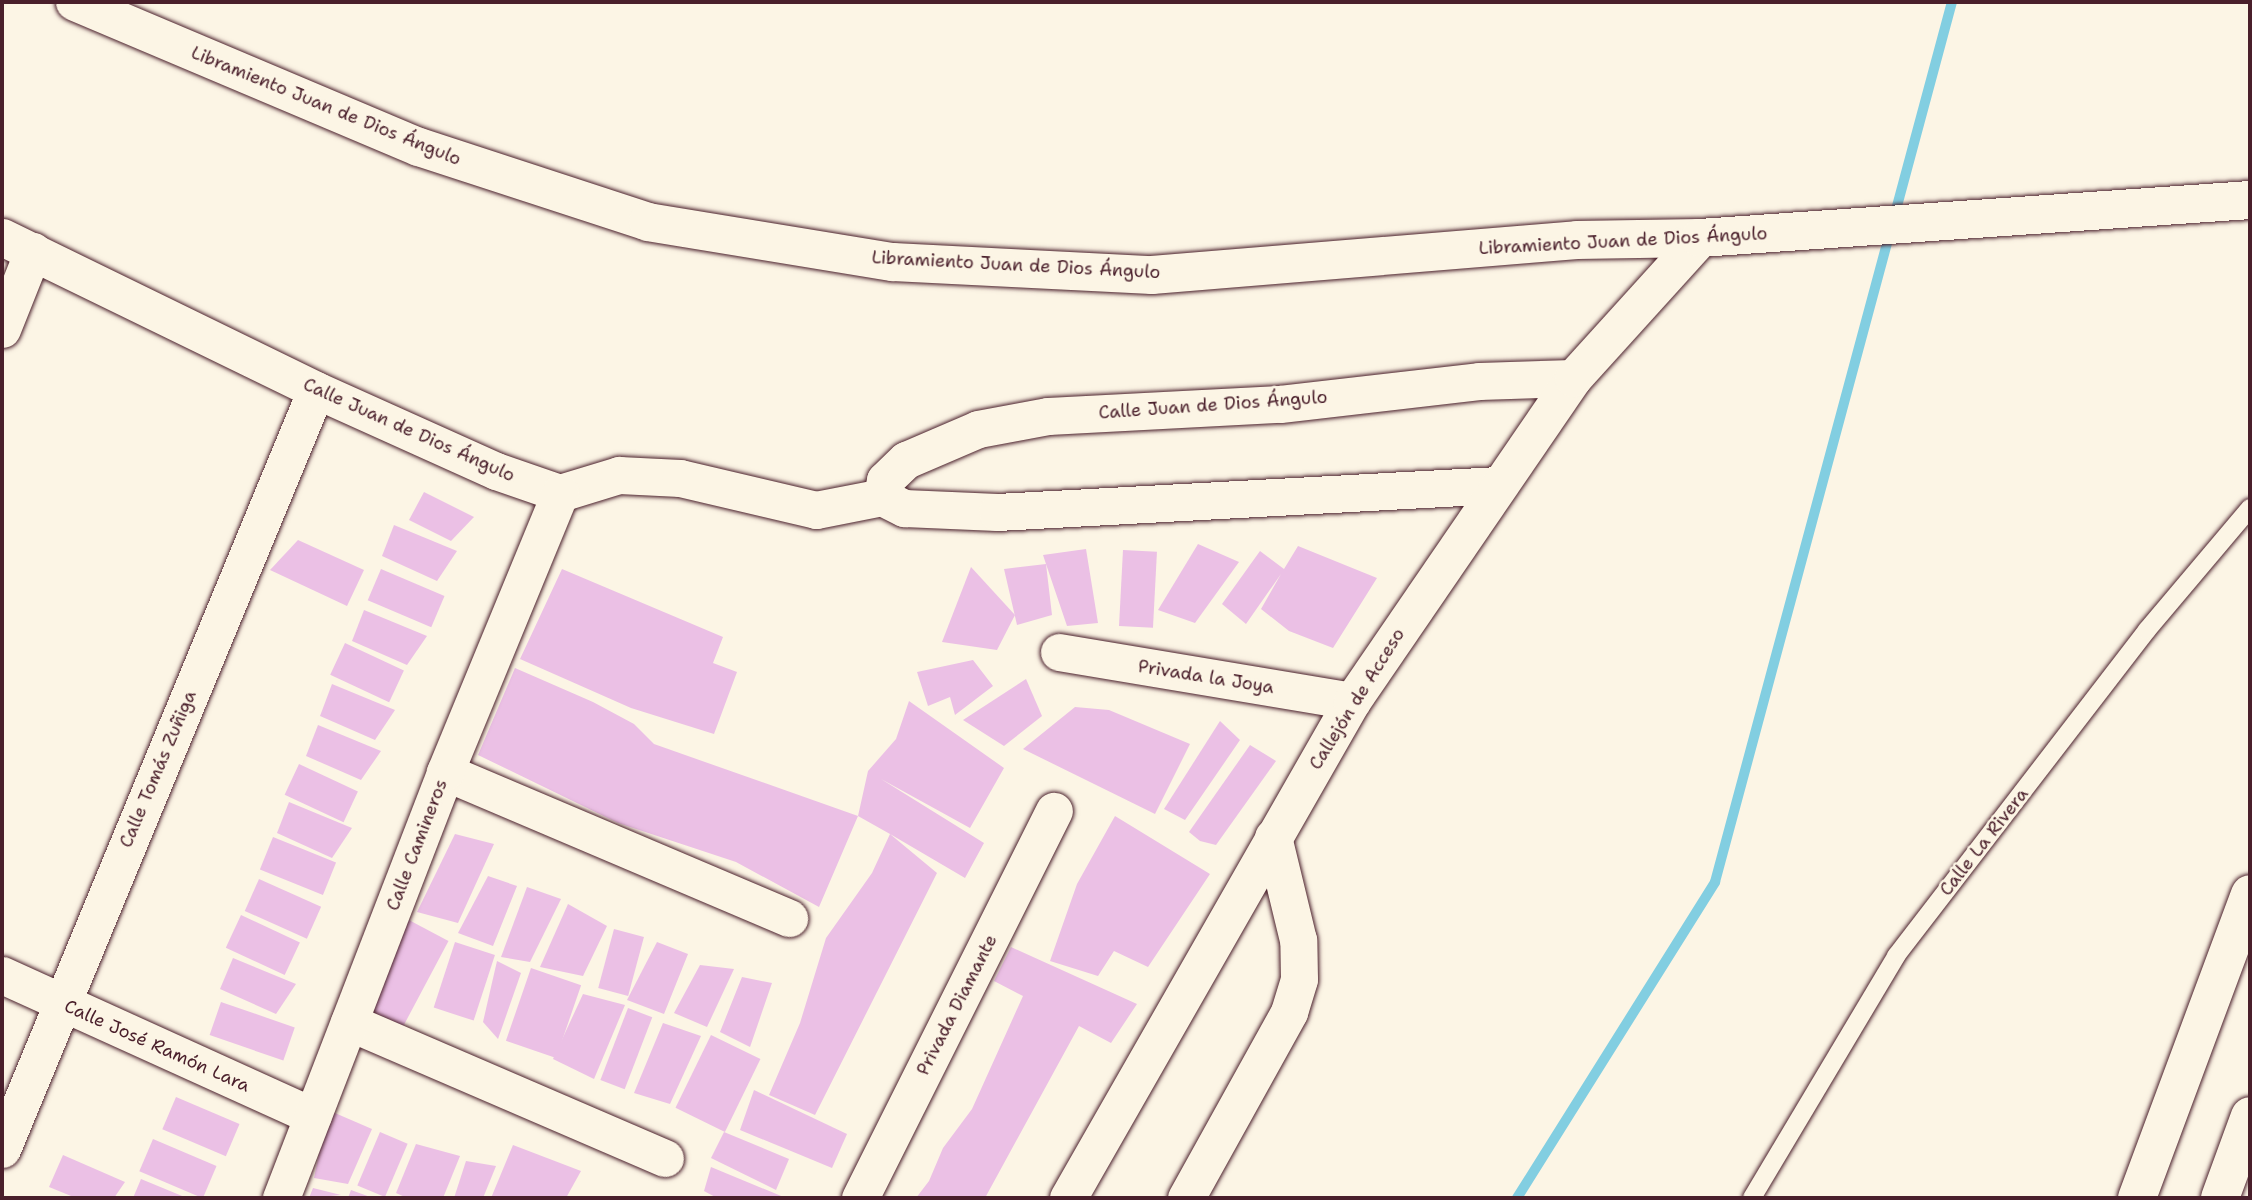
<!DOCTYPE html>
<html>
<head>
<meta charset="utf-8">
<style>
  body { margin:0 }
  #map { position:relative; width:2252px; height:1200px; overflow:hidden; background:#fcf5e5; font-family:"Shantell Sans",sans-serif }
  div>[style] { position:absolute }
  .stream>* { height:10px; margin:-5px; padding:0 5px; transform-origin:5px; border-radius:5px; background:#82cee1 }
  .building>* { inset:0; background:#ebc0e5; transform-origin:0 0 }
  .roads { filter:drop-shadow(0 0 2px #4a1f2b) drop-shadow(0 0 2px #4a1f2b) }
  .service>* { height:18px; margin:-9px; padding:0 9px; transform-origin:9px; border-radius:9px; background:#fcf5e5 }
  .minor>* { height:37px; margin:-18.5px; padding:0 18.5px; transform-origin:18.5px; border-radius:18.5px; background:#fcf5e5 }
  .primary>* { height:38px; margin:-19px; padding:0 19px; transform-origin:19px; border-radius:19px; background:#fcf5e5 }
  .trunk>* { height:38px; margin:-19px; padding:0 19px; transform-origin:19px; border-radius:19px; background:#fcf5e5 }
  span { translate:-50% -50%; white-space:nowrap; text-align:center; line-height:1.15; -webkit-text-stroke:5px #fcf5e5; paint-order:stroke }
  .street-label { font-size:18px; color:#4a1f2b }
  .frame { position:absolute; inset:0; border:4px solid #4a1f2b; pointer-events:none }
</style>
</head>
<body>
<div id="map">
  <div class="stream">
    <div style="left:1517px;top:1198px;width:373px;rotate:-57.9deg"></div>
    <div style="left:1715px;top:882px;width:911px;rotate:-74.93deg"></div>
  </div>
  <div class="building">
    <div style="clip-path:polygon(424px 492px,474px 517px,451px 541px,409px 520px)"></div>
    <div style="clip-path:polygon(394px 525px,457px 551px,437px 581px,382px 556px)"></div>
    <div style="clip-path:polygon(298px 540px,364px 570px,347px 606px,270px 570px)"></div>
    <div style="clip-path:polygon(1198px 544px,1239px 562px,1195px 623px,1158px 610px)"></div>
    <div style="clip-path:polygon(1298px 546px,1377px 578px,1333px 648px,1289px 631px,1261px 609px,1281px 574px,1246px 624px,1222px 604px,1260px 551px,1284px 569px)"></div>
    <div style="clip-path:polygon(1086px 549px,1098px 623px,1067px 626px,1046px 564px,1052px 615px,1017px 625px,1004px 569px,1046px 564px,1043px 555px)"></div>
    <div style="left:1123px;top:550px;width:34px;height:76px;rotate:3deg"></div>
    <div style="clip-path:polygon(971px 567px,1015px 615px,997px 650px,942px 642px)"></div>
    <div style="left:381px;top:569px;width:69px;height:34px;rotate:23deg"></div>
    <div style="clip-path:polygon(562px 569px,723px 637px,713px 663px,737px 672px,714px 734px,631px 708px,520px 659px)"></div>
    <div style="clip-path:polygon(364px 610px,427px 636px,407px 665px,352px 641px)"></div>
    <div style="left:345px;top:643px;width:65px;height:35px;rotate:25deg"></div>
    <div style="clip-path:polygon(973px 660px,993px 686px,955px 715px,950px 697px,928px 706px,917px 672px)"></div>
    <div style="clip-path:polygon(515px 668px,593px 702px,634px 724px,654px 744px,858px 816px,819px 907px,736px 862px,618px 823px,478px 755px)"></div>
    <div style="clip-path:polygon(1026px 679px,1042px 716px,1004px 746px,963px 720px)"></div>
    <div style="clip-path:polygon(332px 684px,395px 710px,375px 740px,320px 716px)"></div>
    <div style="clip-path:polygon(909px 701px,1004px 768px,970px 828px,881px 779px,984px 843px,965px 878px,890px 834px,937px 873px,815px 1115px,769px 1095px,800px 1023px,826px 938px,872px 873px,890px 834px,858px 816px,868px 771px,896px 739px)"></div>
    <div style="clip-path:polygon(1075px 707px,1109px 710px,1190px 744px,1155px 814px,1023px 749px)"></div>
    <div style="clip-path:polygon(1220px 721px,1240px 740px,1185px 820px,1164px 809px)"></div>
    <div style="clip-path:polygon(318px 725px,381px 751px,361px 780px,306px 756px)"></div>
    <div style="clip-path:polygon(1250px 745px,1276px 761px,1216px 845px,1200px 841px,1189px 832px)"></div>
    <div style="left:299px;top:764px;width:65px;height:34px;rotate:25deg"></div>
    <div style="clip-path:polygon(289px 802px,352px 828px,332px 858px,277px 833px)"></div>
    <div style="clip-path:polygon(1115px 816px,1210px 874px,1148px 967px,1114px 951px,1098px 976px,1050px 961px,1077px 884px)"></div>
    <div style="clip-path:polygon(455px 834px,494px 844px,458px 923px,417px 912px)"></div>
    <div style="left:273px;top:837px;width:68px;height:35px;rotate:22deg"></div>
    <div style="clip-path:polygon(488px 876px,517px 886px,493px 946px,458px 933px)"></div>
    <div style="left:259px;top:879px;width:68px;height:35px;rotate:24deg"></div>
    <div style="clip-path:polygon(527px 887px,561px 899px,530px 962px,501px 957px)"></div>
    <div style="clip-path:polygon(568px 904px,607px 926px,583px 976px,540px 967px)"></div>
    <div style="left:241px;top:915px;width:65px;height:36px;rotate:25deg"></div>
    <div style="left:407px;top:919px;width:47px;height:98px;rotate:28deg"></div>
    <div style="left:614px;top:929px;width:31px;height:61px;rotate:15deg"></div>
    <div style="left:455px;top:942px;width:42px;height:69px;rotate:18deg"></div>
    <div style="clip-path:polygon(657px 942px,688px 954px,664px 1014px,627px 1000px)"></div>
    <div style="clip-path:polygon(1011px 947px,1137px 1004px,1111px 1043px,1079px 1026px,985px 1198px,916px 1198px,929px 1181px,943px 1148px,972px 1109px,1023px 996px,994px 981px)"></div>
    <div style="clip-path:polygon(233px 958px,296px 984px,276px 1014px,220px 989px)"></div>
    <div style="clip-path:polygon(497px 961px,521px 973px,498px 1039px,483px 1022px)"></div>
    <div style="clip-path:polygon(700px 965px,734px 969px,707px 1027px,674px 1013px)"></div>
    <div style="left:531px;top:968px;width:53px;height:77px;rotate:19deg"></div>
    <div style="clip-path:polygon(742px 977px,772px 983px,750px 1047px,720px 1032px)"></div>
    <div style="clip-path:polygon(583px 994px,625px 1005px,594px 1079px,553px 1059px)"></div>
    <div style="left:221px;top:1002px;width:78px;height:35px;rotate:19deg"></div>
    <div style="left:628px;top:1008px;width:26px;height:77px;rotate:21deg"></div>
    <div style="clip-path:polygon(663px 1023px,701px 1036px,670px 1104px,634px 1093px)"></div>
    <div style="left:711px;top:1035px;width:55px;height:81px;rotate:26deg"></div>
    <div style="clip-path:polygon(754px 1090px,847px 1134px,832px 1168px,740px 1130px)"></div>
    <div style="left:176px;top:1097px;width:69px;height:35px;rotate:23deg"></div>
    <div style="clip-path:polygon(328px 1110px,372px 1129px,348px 1184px,314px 1178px)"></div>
    <div style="left:380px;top:1132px;width:30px;height:58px;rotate:23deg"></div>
    <div style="clip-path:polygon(724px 1132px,789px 1159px,776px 1190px,711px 1158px)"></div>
    <div style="left:153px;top:1139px;width:69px;height:35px;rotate:23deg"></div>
    <div style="clip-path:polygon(416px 1144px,460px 1156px,443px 1198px,407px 1198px,396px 1193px)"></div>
    <div style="clip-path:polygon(513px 1145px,581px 1171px,566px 1198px,491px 1198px)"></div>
    <div style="clip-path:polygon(63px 1155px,125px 1182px,114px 1198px,76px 1198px,49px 1187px)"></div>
    <div style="clip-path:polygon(466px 1161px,496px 1166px,483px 1198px,454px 1198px)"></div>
    <div style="clip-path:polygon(711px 1167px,786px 1198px,717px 1198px,704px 1191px)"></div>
    <div style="clip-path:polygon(141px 1179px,187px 1198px,133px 1198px)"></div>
    <div style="clip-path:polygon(313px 1188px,341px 1195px,309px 1198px)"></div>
    <div style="clip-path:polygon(351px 1190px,373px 1198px,348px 1198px)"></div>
  </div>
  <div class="roads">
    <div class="service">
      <div style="left:1752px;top:1198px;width:282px;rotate:-59.2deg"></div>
      <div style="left:1896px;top:956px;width:411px;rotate:-52.4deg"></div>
      <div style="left:2147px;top:630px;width:160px;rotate:-49.8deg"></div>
    </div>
    <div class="minor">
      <div style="left:2px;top:237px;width:349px;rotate:26deg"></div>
      <div style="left:316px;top:390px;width:197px;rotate:24.2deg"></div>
      <div style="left:496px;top:471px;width:68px;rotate:19deg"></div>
      <div style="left:560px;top:493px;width:62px;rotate:-17deg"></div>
      <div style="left:619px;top:475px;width:61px;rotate:2.8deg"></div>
      <div style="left:680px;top:478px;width:140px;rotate:13.2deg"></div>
      <div style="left:816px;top:510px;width:67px;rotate:-11.1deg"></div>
      <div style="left:882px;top:497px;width:17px;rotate:-80deg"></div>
      <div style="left:885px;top:480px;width:29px;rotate:-44deg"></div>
      <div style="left:906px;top:460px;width:78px;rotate:-23.3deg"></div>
      <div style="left:978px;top:429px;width:71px;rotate:-10.5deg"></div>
      <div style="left:1048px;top:416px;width:232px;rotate:-3deg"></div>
      <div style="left:1280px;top:404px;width:200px;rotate:-6.6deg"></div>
      <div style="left:1479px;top:381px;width:94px;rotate:-1.8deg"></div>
      <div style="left:2px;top:329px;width:84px;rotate:-68.3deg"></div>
      <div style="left:882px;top:497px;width:25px;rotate:27deg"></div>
      <div style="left:904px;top:508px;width:93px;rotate:2.5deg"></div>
      <div style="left:997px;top:512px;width:502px;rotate:-3.08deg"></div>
      <div style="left:1059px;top:652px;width:297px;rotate:9.5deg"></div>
      <div style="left:445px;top:772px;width:374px;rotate:23deg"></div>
      <div style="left:2px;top:975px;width:341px;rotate:24.4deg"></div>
      <div style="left:349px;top:1022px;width:344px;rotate:23.3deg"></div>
      <div style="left:2px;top:1149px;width:821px;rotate:-67.53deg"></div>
      <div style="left:281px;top:1198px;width:456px;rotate:-68.9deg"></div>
      <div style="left:445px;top:772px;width:302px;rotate:-67.6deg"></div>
      <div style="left:860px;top:1198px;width:433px;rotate:-63.4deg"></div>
      <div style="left:1068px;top:1198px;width:572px;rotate:-60.26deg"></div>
      <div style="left:1352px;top:701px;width:391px;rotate:-55.6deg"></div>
      <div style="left:1573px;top:378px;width:189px;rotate:-47.8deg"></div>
      <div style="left:1186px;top:1198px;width:213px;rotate:-61deg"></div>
      <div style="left:1289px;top:1012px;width:34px;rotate:-73deg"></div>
      <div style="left:1299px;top:979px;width:39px;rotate:-91deg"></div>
      <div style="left:1298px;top:940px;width:106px;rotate:-103.6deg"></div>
    </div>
    <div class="primary">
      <div style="left:2137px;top:1198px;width:324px;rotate:-69.6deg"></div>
      <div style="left:2220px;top:1198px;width:87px;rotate:-69.9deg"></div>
    </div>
    <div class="trunk">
      <div style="left:75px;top:2px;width:373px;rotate:22.9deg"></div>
      <div style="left:419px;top:147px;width:241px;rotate:18.1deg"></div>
      <div style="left:648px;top:222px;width:248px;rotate:9.3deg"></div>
      <div style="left:893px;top:262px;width:259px;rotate:2.9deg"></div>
      <div style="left:1152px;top:275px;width:426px;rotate:-4.7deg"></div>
      <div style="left:1577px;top:240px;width:123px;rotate:-0.9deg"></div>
      <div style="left:1700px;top:238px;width:551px;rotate:-3.95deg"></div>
    </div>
  </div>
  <div class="street-label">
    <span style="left:326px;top:106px;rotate:22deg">Libramiento Juan de Dios Ángulo</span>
    <span style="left:1623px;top:241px;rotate:-3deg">Libramiento Juan de Dios Ángulo</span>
    <span style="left:1016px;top:265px;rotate:3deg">Libramiento Juan de Dios Ángulo</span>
    <span style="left:1213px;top:405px;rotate:-4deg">Calle Juan de Dios Ángulo</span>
    <span style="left:409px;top:430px;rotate:24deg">Calle Juan de Dios Ángulo</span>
    <span style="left:1206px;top:677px;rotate:9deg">Privada la Joya</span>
    <span style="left:1357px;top:699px;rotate:-58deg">Callejón de Acceso</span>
    <span style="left:158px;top:769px;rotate:-67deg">Calle Tomás Zuñiga</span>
    <span style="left:1984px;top:842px;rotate:-52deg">Calle La Rivera</span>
    <span style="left:417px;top:845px;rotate:-69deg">Calle Camineros</span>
    <span style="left:957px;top:1005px;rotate:-63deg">Privada Diamante</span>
    <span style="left:157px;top:1046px;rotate:24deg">Calle José Ramón Lara</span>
  </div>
  <div class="frame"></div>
</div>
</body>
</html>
